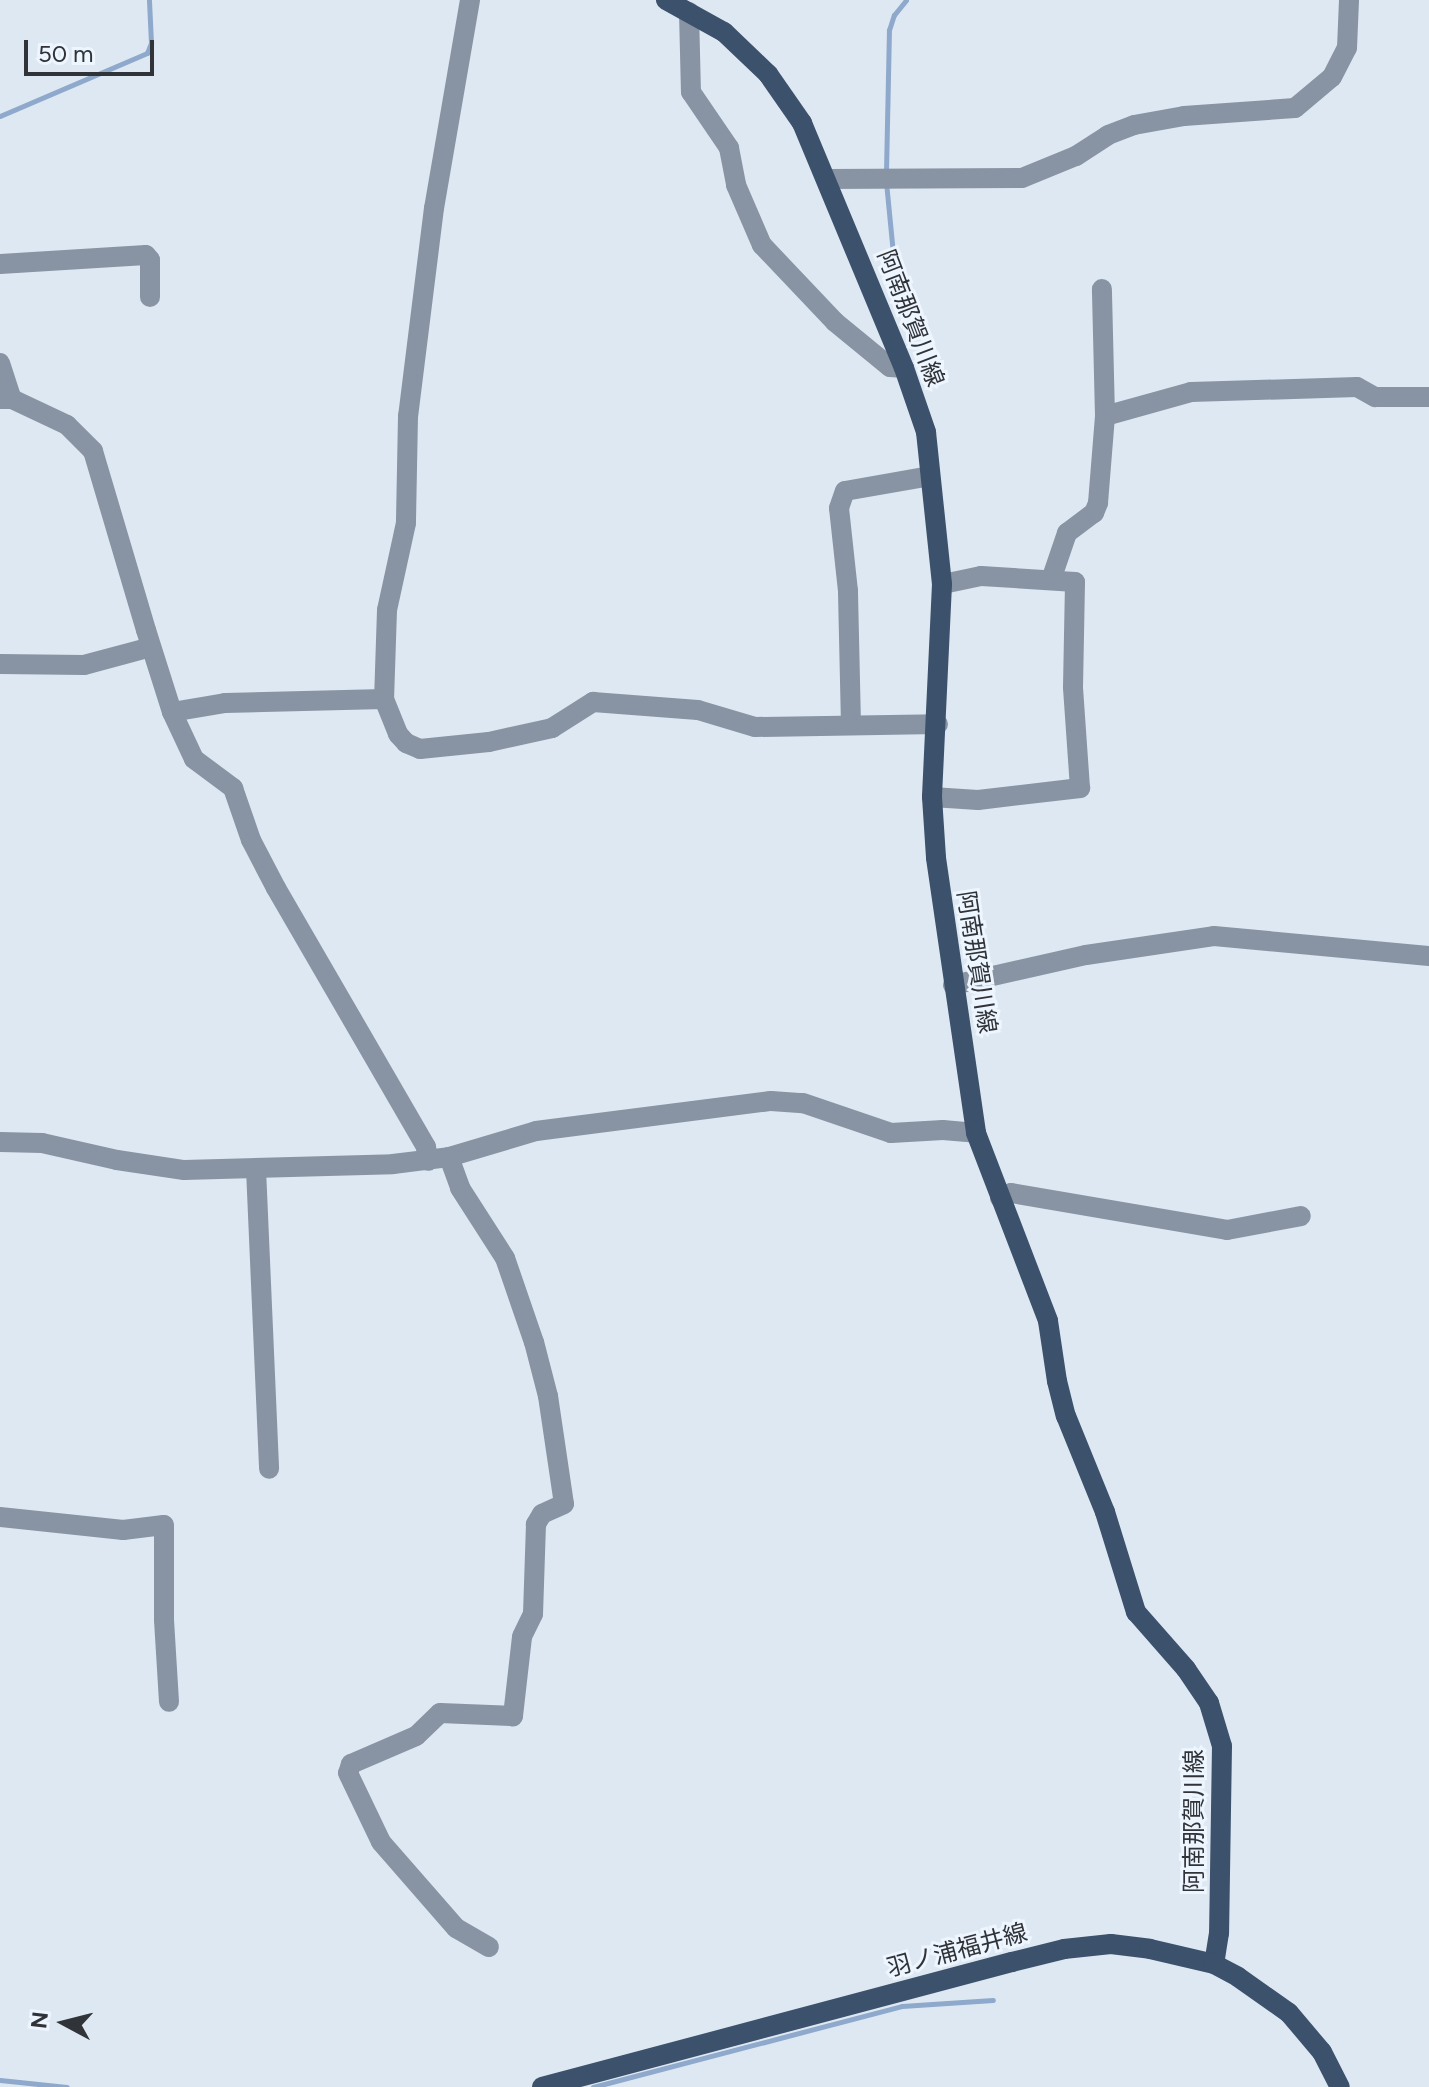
<!DOCTYPE html>
<html>
<head>
<meta charset="utf-8">
<style>
  body { margin:0 }
  #map { position:relative; width:1429px; height:2087px; overflow:hidden; background:#dee8f3; font-family:Figtree,"Noto Sans JP",sans-serif }
  div>[style] { position:absolute }
  .stream>* { height:5px; margin:-2.5px; padding:0 2.5px; transform-origin:2.5px; border-radius:2.5px; background:#8ea9cb }
  .minor>* { height:20px; margin:-10px; padding:0 10px; transform-origin:10px; border-radius:10px; background:#8894a3 }
  .major>* { height:20px; margin:-10px; padding:0 10px; transform-origin:10px; border-radius:10px; background:#3c516b }
  span { translate:-50% -50%; white-space:nowrap; text-align:center; line-height:1.15; -webkit-text-stroke:6px #edf5fe; paint-order:stroke }
  .street-label { font-size:24px; color:#303338 }
  .north { position:absolute; left:24px; top:1983px; width:80px; height:80px; -webkit-text-stroke:6px #edf5fe; paint-order:stroke; rotate:277deg; font-size:22px; font-weight:700; line-height:32px; text-align:center; color:#303338 }
  .north::after { content:''; display:block; margin:auto; width:28px; height:36px; background:#303338; clip-path:polygon(50% 0,100% 100%,50% 72%,0 100%) }
  .scale { position:absolute; left:24px; top:40px; width:130px; height:36px; box-sizing:border-box; border:4px solid #303338; border-top:0; padding-left:10px; font-size:24px; line-height:28px; white-space:nowrap; color:#303338; -webkit-text-stroke:6px #edf5fe; paint-order:stroke }
</style>
</head>
<body>
<div id="map">
  <div class="stream">
    <div style="left:0;top:116px;width:160px;rotate:-23.2deg"></div>
    <div style="left:147px;top:53px;width:11px;rotate:-68deg"></div>
    <div style="left:151px;top:43px;width:43px;rotate:-92.7deg"></div>
    <div style="left:886px;top:172px;width:142px;rotate:-88.8deg"></div>
    <div style="left:889px;top:30px;width:16px;rotate:-72deg"></div>
    <div style="left:894px;top:15px;width:19px;rotate:-51deg"></div>
    <div style="left:886px;top:182px;width:71px;rotate:84.4deg"></div>
    <div style="left:0;top:2080px;width:67px;rotate:6deg"></div>
    <div style="left:593px;top:2087px;width:319px;rotate:-14.7deg"></div>
    <div style="left:902px;top:2006px;width:91px;rotate:-3.8deg"></div>
  </div>
  <div class="minor">
    <div style="left:470px;top:0;width:211px;rotate:99.8deg"></div>
    <div style="left:434px;top:208px;width:210px;rotate:97.1deg"></div>
    <div style="left:408px;top:416px;width:107px;rotate:91.1deg"></div>
    <div style="left:406px;top:523px;width:89px;rotate:102.3deg"></div>
    <div style="left:387px;top:610px;width:89px;rotate:91.9deg"></div>
    <div style="left:384px;top:699px;width:38px;rotate:68deg"></div>
    <div style="left:398px;top:734px;width:12px;rotate:48deg"></div>
    <div style="left:406px;top:743px;width:15px;rotate:23deg"></div>
    <div style="left:420px;top:749px;width:69px;rotate:-5.8deg"></div>
    <div style="left:489px;top:742px;width:65px;rotate:-12.5deg"></div>
    <div style="left:552px;top:728px;width:49px;rotate:-32.4deg"></div>
    <div style="left:593px;top:702px;width:105px;rotate:4.4deg"></div>
    <div style="left:698px;top:710px;width:59px;rotate:16.6deg"></div>
    <div style="left:755px;top:727px;width:183px;rotate:-0.9deg"></div>
    <div style="left:689px;top:12px;width:80px;rotate:88.6deg"></div>
    <div style="left:691px;top:92px;width:68px;rotate:55.8deg"></div>
    <div style="left:729px;top:148px;width:38px;rotate:79deg"></div>
    <div style="left:736px;top:185px;width:65px;rotate:66.6deg"></div>
    <div style="left:762px;top:245px;width:106px;rotate:46.5deg"></div>
    <div style="left:835px;top:322px;width:71px;rotate:39.3deg"></div>
    <div style="left:890px;top:367px;width:14px;rotate:4deg"></div>
    <div style="left:827px;top:179px;width:195px;rotate:-0.3deg"></div>
    <div style="left:1022px;top:178px;width:58px;rotate:-22.2deg"></div>
    <div style="left:1076px;top:156px;width:38px;rotate:-33deg"></div>
    <div style="left:1108px;top:135px;width:28px;rotate:-21deg"></div>
    <div style="left:1134px;top:125px;width:51px;rotate:-10.2deg"></div>
    <div style="left:1184px;top:116px;width:111px;rotate:-4.1deg"></div>
    <div style="left:1295px;top:108px;width:48px;rotate:-40deg"></div>
    <div style="left:1332px;top:77px;width:33px;rotate:-63deg"></div>
    <div style="left:1347px;top:48px;width:48px;rotate:-87.6deg"></div>
    <div style="left:0;top:264px;width:146px;rotate:-3.5deg"></div>
    <div style="left:146px;top:255px;width:6px;rotate:51deg"></div>
    <div style="left:150px;top:260px;width:37px;rotate:90deg"></div>
    <div style="left:0;top:363px;width:38px;rotate:72deg"></div>
    <div style="left:0;top:399px;width:12px"></div>
    <div style="left:12px;top:399px;width:61px;rotate:25.3deg"></div>
    <div style="left:67px;top:425px;width:37px;rotate:45deg"></div>
    <div style="left:93px;top:451px;width:187px;rotate:73.5deg"></div>
    <div style="left:146px;top:630px;width:86px;rotate:72.4deg"></div>
    <div style="left:172px;top:712px;width:52px;rotate:64.9deg"></div>
    <div style="left:194px;top:759px;width:49px;rotate:36.6deg"></div>
    <div style="left:233px;top:788px;width:55px;rotate:70.9deg"></div>
    <div style="left:251px;top:840px;width:54px;rotate:62.5deg"></div>
    <div style="left:276px;top:888px;width:299px;rotate:59.9deg"></div>
    <div style="left:426px;top:1147px;width:14px;rotate:82deg"></div>
    <div style="left:1105px;top:416px;width:89px;rotate:-15.6deg"></div>
    <div style="left:1191px;top:392px;width:166px;rotate:-1.7deg"></div>
    <div style="left:1357px;top:387px;width:21px;rotate:29deg"></div>
    <div style="left:1375px;top:397px;width:54px"></div>
    <div style="left:1051px;top:580px;width:50px;rotate:-71.2deg"></div>
    <div style="left:1067px;top:533px;width:34px;rotate:-37deg"></div>
    <div style="left:1094px;top:513px;width:11px;rotate:-68deg"></div>
    <div style="left:1098px;top:503px;width:87px;rotate:-85.4deg"></div>
    <div style="left:1105px;top:416px;width:127px;rotate:-91.4deg"></div>
    <div style="left:0;top:664px;width:84px;rotate:0.7deg"></div>
    <div style="left:84px;top:665px;width:69px;rotate:-15deg"></div>
    <div style="left:172px;top:712px;width:54px;rotate:-9.6deg"></div>
    <div style="left:225px;top:703px;width:159px;rotate:-1.4deg"></div>
    <div style="left:851px;top:725px;width:134px;rotate:-91.3deg"></div>
    <div style="left:848px;top:591px;width:83px;rotate:-96.2deg"></div>
    <div style="left:839px;top:508px;width:18px;rotate:-71deg"></div>
    <div style="left:845px;top:491px;width:86px;rotate:-10deg"></div>
    <div style="left:932px;top:797px;width:46px;rotate:3.7deg"></div>
    <div style="left:978px;top:800px;width:103px;rotate:-6.7deg"></div>
    <div style="left:1080px;top:788px;width:101px;rotate:-94deg"></div>
    <div style="left:1073px;top:687px;width:105px;rotate:-88.9deg"></div>
    <div style="left:1075px;top:582px;width:94px;rotate:-176.3deg"></div>
    <div style="left:981px;top:576px;width:40px;rotate:168deg"></div>
    <div style="left:953px;top:985px;width:136px;rotate:-12.7deg"></div>
    <div style="left:1086px;top:955px;width:129px;rotate:-8.4deg"></div>
    <div style="left:1214px;top:936px;width:216px;rotate:5.3deg"></div>
    <div style="left:0;top:1142px;width:42px;rotate:1.4deg"></div>
    <div style="left:42px;top:1143px;width:77px;rotate:12.8deg"></div>
    <div style="left:117px;top:1160px;width:68px;rotate:8.5deg"></div>
    <div style="left:184px;top:1170px;width:209px;rotate:-1.6deg"></div>
    <div style="left:393px;top:1164px;width:56px;rotate:-7.1deg"></div>
    <div style="left:449px;top:1157px;width:91px;rotate:-16.6deg"></div>
    <div style="left:536px;top:1131px;width:237px;rotate:-7.3deg"></div>
    <div style="left:771px;top:1101px;width:32px;rotate:4deg"></div>
    <div style="left:803px;top:1103px;width:93px;rotate:18.8deg"></div>
    <div style="left:891px;top:1133px;width:52px;rotate:-3.3deg"></div>
    <div style="left:943px;top:1130px;width:33px;rotate:5deg"></div>
    <div style="left:449px;top:1157px;width:33px;rotate:70deg"></div>
    <div style="left:460px;top:1188px;width:83px;rotate:57.3deg"></div>
    <div style="left:505px;top:1258px;width:89px;rotate:71deg"></div>
    <div style="left:534px;top:1342px;width:56px;rotate:75.5deg"></div>
    <div style="left:548px;top:1396px;width:109px;rotate:81.6deg"></div>
    <div style="left:564px;top:1504px;width:24px;rotate:156deg"></div>
    <div style="left:542px;top:1514px;width:12px;rotate:121deg"></div>
    <div style="left:536px;top:1524px;width:90px;rotate:91.9deg"></div>
    <div style="left:533px;top:1614px;width:25px;rotate:116deg"></div>
    <div style="left:522px;top:1637px;width:80px;rotate:96.5deg"></div>
    <div style="left:513px;top:1716px;width:73px;rotate:-177.6deg"></div>
    <div style="left:440px;top:1713px;width:33px;rotate:136deg"></div>
    <div style="left:416px;top:1736px;width:71px;rotate:156.7deg"></div>
    <div style="left:351px;top:1764px;width:9px;rotate:108deg"></div>
    <div style="left:348px;top:1773px;width:76px;rotate:64.4deg"></div>
    <div style="left:381px;top:1842px;width:114px;rotate:48.9deg"></div>
    <div style="left:456px;top:1928px;width:38px;rotate:30deg"></div>
    <div style="left:256px;top:1169px;width:300px;rotate:87.5deg"></div>
    <div style="left:1000px;top:1198px;width:12px;rotate:-24deg"></div>
    <div style="left:1011px;top:1193px;width:219px;rotate:9.7deg"></div>
    <div style="left:1227px;top:1230px;width:75px;rotate:-10.7deg"></div>
    <div style="left:0;top:1517px;width:124px;rotate:6deg"></div>
    <div style="left:123px;top:1530px;width:41px;rotate:-7deg"></div>
    <div style="left:164px;top:1525px;width:95px;rotate:90deg"></div>
    <div style="left:164px;top:1620px;width:82px;rotate:86.5deg"></div>
  </div>
  <div class="major">
    <div style="left:666px;top:0;width:66px;rotate:28.9deg"></div>
    <div style="left:724px;top:32px;width:61px;rotate:43.7deg"></div>
    <div style="left:768px;top:74px;width:60px;rotate:55.2deg"></div>
    <div style="left:802px;top:123px;width:265px;rotate:67.4deg"></div>
    <div style="left:904px;top:368px;width:68px;rotate:71deg"></div>
    <div style="left:926px;top:432px;width:153px;rotate:84deg"></div>
    <div style="left:942px;top:584px;width:213px;rotate:92.7deg"></div>
    <div style="left:932px;top:797px;width:61px;rotate:86.2deg"></div>
    <div style="left:936px;top:858px;width:278px;rotate:81.7deg"></div>
    <div style="left:976px;top:1133px;width:201px;rotate:69deg"></div>
    <div style="left:1048px;top:1321px;width:61px;rotate:81.5deg"></div>
    <div style="left:1057px;top:1381px;width:36px;rotate:76deg"></div>
    <div style="left:1066px;top:1416px;width:104px;rotate:67.9deg"></div>
    <div style="left:1105px;top:1512px;width:105px;rotate:72.8deg"></div>
    <div style="left:1136px;top:1612px;width:76px;rotate:48.7deg"></div>
    <div style="left:1186px;top:1669px;width:41px;rotate:55.9deg"></div>
    <div style="left:1209px;top:1703px;width:45px;rotate:73.2deg"></div>
    <div style="left:1222px;top:1746px;width:187px;rotate:90.9deg"></div>
    <div style="left:1219px;top:1933px;width:31px;rotate:99deg"></div>
    <div style="left:542px;top:2087px;width:486px;rotate:-14.9deg"></div>
    <div style="left:1012px;top:1962px;width:54px;rotate:-14deg"></div>
    <div style="left:1064px;top:1949px;width:47px;rotate:-6.1deg"></div>
    <div style="left:1111px;top:1944px;width:39px;rotate:7deg"></div>
    <div style="left:1150px;top:1949px;width:66px;rotate:13.2deg"></div>
    <div style="left:1214px;top:1964px;width:27px;rotate:28deg"></div>
    <div style="left:1238px;top:1977px;width:62px;rotate:35.2deg"></div>
    <div style="left:1289px;top:2013px;width:51px;rotate:49.8deg"></div>
    <div style="left:1322px;top:2052px;width:39px;rotate:63deg"></div>
  </div>
  <div class="street-label">
    <span style="left:911px;top:318px;rotate:69deg">阿南那賀川線</span>
    <span style="left:977px;top:962px;rotate:81deg">阿南那賀川線</span>
    <span style="left:1194px;top:1821px;rotate:-90deg">阿南那賀川線</span>
    <span style="left:957px;top:1950px;rotate:-15deg">羽ノ浦福井線</span>
  </div>
  <div class="north">N</div>
  <div class="scale">50 m</div>
</div>
</body>
</html>
